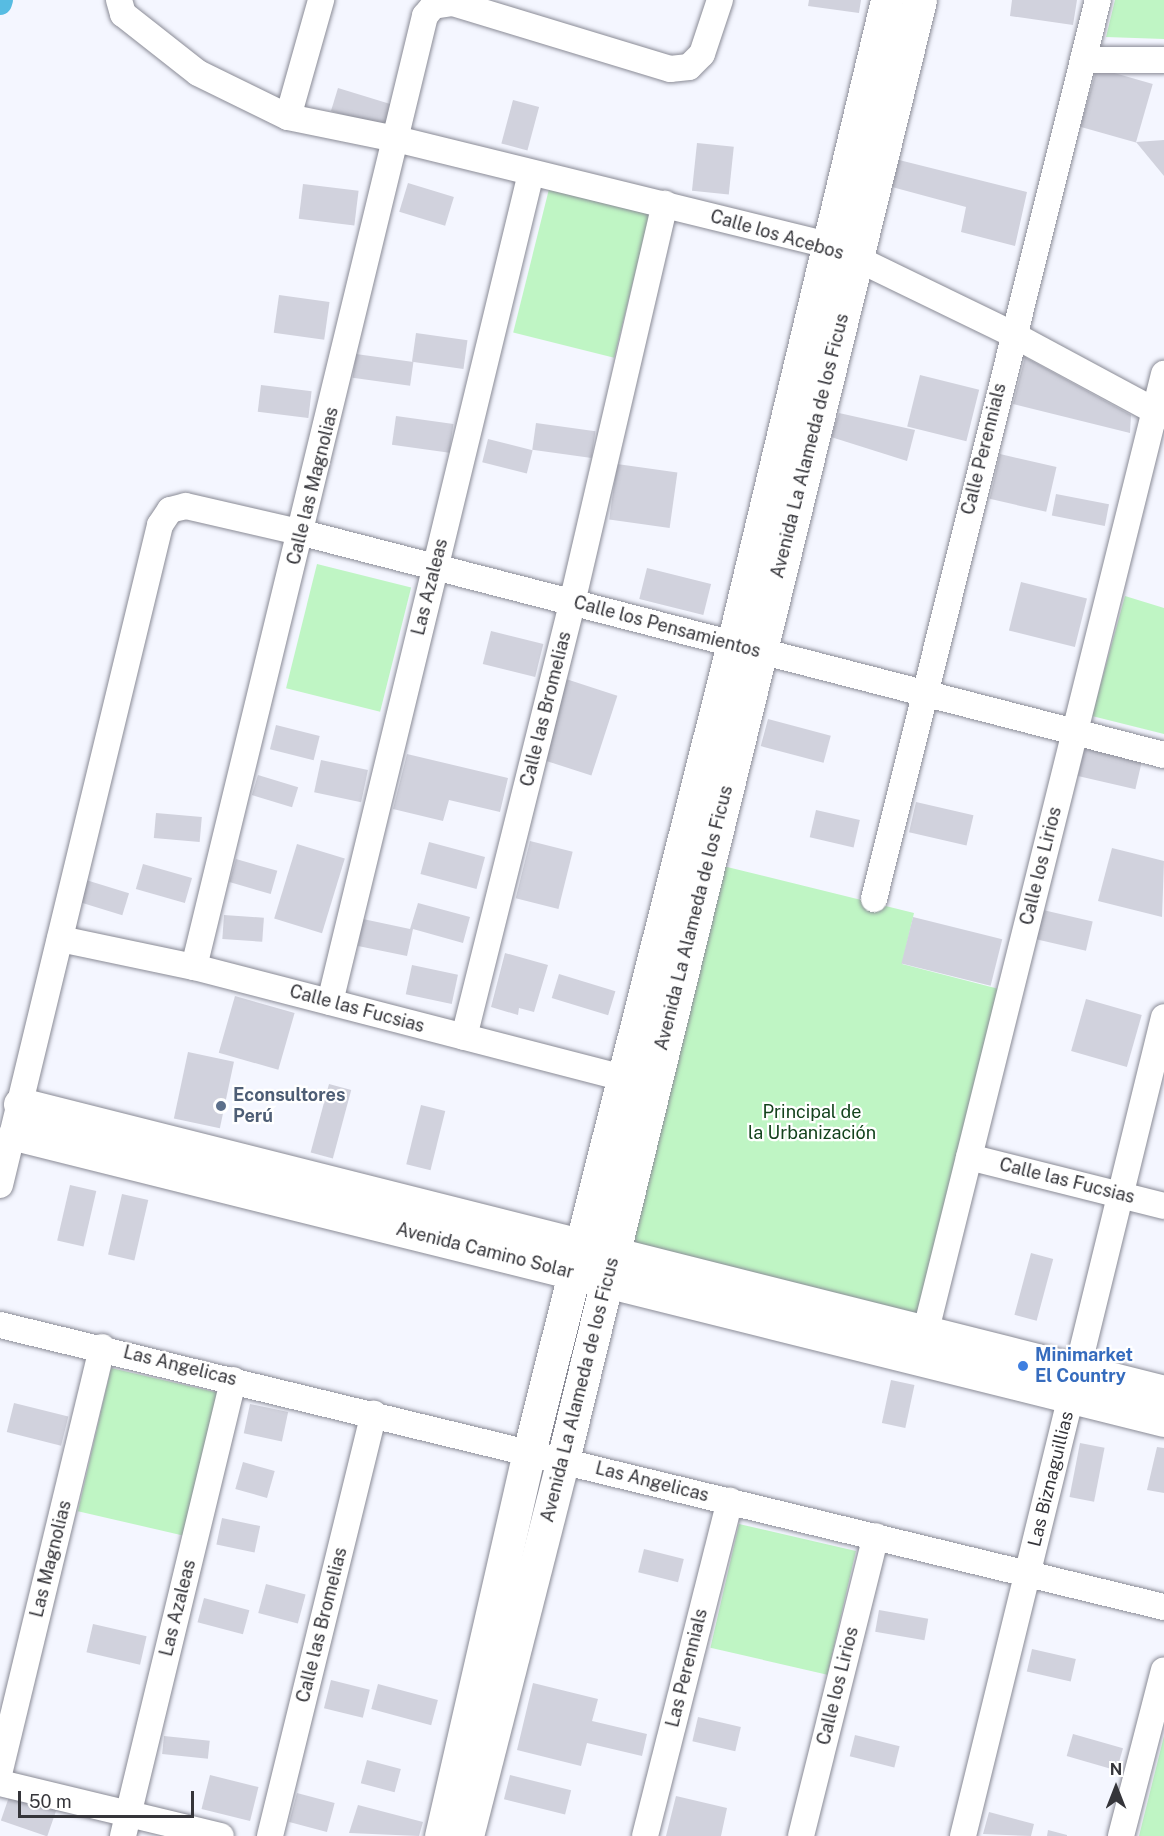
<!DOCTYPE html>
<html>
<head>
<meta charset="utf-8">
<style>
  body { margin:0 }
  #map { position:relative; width:1164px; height:1836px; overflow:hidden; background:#f4f6ff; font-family:"Public Sans",sans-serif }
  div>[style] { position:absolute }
  .green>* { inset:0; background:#bff5c4; transform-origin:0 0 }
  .canal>* { height:24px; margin:-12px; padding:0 12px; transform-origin:12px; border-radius:12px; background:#57bce2 }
  .building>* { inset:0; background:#d1d2dd; transform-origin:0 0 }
  .roads { filter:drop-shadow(0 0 2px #8a8b96) drop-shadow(0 0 2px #8a8b96) }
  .minor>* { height:26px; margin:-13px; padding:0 13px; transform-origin:13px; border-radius:13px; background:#fff }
  .tertiary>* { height:33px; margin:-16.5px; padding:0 16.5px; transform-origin:16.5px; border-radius:16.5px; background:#fff }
  .dots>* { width:16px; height:16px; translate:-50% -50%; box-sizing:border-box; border:3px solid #fff; border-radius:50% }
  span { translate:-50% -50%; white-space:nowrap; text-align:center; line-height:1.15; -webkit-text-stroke:4.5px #fff; paint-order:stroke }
  .street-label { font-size:18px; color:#35353a }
  .service-label { font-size:18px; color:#4e5e75; font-weight:700 }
  .left { translate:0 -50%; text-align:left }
  .park-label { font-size:18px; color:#14431d }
  .shop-label { font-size:18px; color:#366cbe; font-weight:700 }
  .north { position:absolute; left:1086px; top:1758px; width:60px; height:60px; -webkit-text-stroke:4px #fff; paint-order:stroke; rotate:0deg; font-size:16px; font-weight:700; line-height:24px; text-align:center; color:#35353a }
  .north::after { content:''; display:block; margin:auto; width:21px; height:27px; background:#35353a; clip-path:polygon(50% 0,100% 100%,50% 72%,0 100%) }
  .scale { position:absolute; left:18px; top:1791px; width:176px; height:27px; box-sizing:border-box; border:3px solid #35353a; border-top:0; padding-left:8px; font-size:18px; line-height:21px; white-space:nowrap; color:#35353a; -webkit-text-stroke:4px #fff; paint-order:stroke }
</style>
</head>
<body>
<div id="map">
  <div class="green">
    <div style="clip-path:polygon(1115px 0,1164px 0,1164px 39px,1106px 37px)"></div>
    <div style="left:549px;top:189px;width:104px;height:148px;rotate:14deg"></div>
    <div style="left:317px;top:564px;width:97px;height:128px;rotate:14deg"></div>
    <div style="clip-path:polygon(1125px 596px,1164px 608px,1164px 734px,1092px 716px)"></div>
    <div style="clip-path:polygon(723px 866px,914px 913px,902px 964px,999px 989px,919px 1316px,627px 1243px)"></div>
    <div style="left:111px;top:1368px;width:110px;height:147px;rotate:13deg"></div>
    <div style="left:739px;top:1524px;width:120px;height:127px;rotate:13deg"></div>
    <div style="clip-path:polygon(1164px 1736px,1164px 1836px,1139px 1836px)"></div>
  </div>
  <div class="canal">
    <div style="left:0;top:3px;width:3px;rotate:-72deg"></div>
  </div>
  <div class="building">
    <div style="clip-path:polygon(809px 0,861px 0,859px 13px,808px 6px)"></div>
    <div style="clip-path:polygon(1012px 0,1077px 0,1073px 25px,1010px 16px)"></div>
    <div style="left:1097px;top:68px;width:58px;height:61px;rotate:16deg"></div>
    <div style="left:338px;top:88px;width:58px;height:24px;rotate:17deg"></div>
    <div style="left:513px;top:100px;width:27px;height:45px;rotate:15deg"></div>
    <div style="clip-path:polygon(1164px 140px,1164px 176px,1136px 142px)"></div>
    <div style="left:697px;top:143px;width:37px;height:48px;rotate:6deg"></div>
    <div style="clip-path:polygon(899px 160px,1027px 192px,1015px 246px,961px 232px,966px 207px,892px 187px)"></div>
    <div style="left:408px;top:183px;width:48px;height:30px;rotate:17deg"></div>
    <div style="left:303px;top:184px;width:56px;height:35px;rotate:7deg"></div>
    <div style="left:279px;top:295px;width:51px;height:38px;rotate:8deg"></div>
    <div style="left:416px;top:333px;width:52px;height:29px;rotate:8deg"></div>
    <div style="left:356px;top:354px;width:58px;height:24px;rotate:8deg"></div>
    <div style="clip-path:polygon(1025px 357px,1131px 415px,1130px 433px,1013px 404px)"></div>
    <div style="left:920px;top:375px;width:61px;height:53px;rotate:14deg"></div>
    <div style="left:261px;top:385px;width:51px;height:27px;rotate:7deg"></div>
    <div style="clip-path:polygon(839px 413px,915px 430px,907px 461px,831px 437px)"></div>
    <div style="left:396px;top:416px;width:58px;height:29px;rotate:8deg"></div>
    <div style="left:536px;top:423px;width:60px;height:27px;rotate:8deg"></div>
    <div style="left:488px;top:439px;width:46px;height:24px;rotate:14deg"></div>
    <div style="left:1000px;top:454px;width:58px;height:46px;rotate:13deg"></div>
    <div style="left:617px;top:464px;width:61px;height:56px;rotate:8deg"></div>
    <div style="left:1056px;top:494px;width:54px;height:22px;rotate:11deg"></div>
    <div style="left:647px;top:568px;width:66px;height:32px;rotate:14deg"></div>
    <div style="left:1021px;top:582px;width:68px;height:50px;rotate:14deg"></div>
    <div style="left:491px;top:631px;width:54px;height:34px;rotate:14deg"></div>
    <div style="left:566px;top:679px;width:54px;height:84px;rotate:18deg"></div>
    <div style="left:768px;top:719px;width:65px;height:28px;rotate:15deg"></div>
    <div style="left:276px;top:725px;width:45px;height:25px;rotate:14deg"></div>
    <div style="left:1086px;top:741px;width:59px;height:36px;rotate:13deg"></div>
    <div style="clip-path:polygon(407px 754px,508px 778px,500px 812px,449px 800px,443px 821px,393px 809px)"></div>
    <div style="left:321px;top:760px;width:48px;height:33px;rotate:12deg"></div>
    <div style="left:258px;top:775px;width:42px;height:21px;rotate:17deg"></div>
    <div style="left:916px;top:802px;width:59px;height:31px;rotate:13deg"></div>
    <div style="left:816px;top:810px;width:45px;height:28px;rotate:13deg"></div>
    <div style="left:156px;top:813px;width:46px;height:25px;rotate:5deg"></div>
    <div style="left:530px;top:841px;width:44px;height:59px;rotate:14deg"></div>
    <div style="left:429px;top:842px;width:58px;height:33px;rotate:15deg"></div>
    <div style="left:297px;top:844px;width:50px;height:78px;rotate:17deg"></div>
    <div style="clip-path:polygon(1112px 848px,1164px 861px,1162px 917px,1098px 901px)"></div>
    <div style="left:236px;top:859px;width:43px;height:24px;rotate:16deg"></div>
    <div style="left:143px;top:864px;width:51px;height:26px;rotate:16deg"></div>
    <div style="left:86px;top:880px;width:45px;height:23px;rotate:17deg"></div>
    <div style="clip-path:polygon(418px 903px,470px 917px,463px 943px,413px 929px,407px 956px,358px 946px,363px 919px,410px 929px)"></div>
    <div style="left:1043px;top:910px;width:51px;height:30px;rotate:13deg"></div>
    <div style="left:224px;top:915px;width:40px;height:24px;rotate:4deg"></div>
    <div style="left:913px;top:917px;width:92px;height:48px;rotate:14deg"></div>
    <div style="clip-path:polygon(505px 953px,548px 965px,534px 1012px,519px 1008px,518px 1015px,491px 1007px)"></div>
    <div style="left:412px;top:965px;width:47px;height:30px;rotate:12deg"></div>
    <div style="left:559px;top:974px;width:59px;height:25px;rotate:17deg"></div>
    <div style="left:235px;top:996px;width:62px;height:59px;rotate:16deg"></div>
    <div style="left:1086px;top:999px;width:58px;height:54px;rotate:16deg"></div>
    <div style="left:188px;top:1052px;width:47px;height:68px;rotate:12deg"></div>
    <div style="left:329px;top:1084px;width:23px;height:71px;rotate:15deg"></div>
    <div style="left:421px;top:1105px;width:25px;height:61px;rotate:14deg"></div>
    <div style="left:70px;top:1185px;width:27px;height:57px;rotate:13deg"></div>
    <div style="left:122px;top:1194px;width:27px;height:62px;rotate:13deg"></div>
    <div style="left:1031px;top:1253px;width:23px;height:64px;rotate:15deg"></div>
    <div style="left:891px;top:1380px;width:24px;height:44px;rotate:12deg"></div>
    <div style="left:14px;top:1403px;width:56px;height:30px;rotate:14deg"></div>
    <div style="left:250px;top:1404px;width:39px;height:30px;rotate:12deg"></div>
    <div style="left:1080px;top:1443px;width:25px;height:55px;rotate:11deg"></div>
    <div style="clip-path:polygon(1157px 1447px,1164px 1448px,1164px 1493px,1147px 1490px)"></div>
    <div style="left:243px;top:1462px;width:33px;height:28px;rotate:16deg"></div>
    <div style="left:222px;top:1518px;width:39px;height:27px;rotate:12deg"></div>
    <div style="left:644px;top:1549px;width:41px;height:24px;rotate:14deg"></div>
    <div style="left:266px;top:1584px;width:41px;height:30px;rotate:15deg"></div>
    <div style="left:204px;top:1598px;width:47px;height:25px;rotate:15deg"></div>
    <div style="left:879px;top:1610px;width:50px;height:22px;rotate:10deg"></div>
    <div style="left:93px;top:1624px;width:55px;height:29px;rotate:13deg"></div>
    <div style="left:1032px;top:1649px;width:45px;height:23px;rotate:13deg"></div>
    <div style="left:331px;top:1680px;width:40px;height:29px;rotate:14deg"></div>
    <div style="clip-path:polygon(533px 1683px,598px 1699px,592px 1721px,647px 1734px,642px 1756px,587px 1743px,581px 1766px,517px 1750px)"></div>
    <div style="left:378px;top:1684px;width:62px;height:26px;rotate:15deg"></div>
    <div style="left:698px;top:1717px;width:44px;height:25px;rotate:13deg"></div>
    <div style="left:1073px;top:1734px;width:52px;height:23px;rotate:16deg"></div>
    <div style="left:855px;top:1735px;width:46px;height:22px;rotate:14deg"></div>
    <div style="left:164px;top:1736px;width:46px;height:18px;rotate:6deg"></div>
    <div style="left:367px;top:1760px;width:35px;height:24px;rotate:15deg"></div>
    <div style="left:210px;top:1775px;width:50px;height:35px;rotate:14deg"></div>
    <div style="left:510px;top:1775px;width:63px;height:25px;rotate:14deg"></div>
    <div style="left:297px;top:1793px;width:39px;height:30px;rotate:15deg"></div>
    <div style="left:10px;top:1794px;width:49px;height:28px;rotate:19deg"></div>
    <div style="clip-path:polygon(676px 1796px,727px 1808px,721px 1836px,666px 1836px)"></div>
    <div style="clip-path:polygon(358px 1805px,423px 1822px,419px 1836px,349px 1833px)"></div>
    <div style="clip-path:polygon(989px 1812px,1034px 1824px,1031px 1836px,983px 1834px)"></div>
    <div style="clip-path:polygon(1048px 1830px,1067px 1835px,1067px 1836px,1047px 1836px)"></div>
  </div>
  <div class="roads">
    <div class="minor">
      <div style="left:119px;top:0;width:15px;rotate:74deg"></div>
      <div style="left:123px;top:14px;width:95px;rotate:38.2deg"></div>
      <div style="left:198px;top:73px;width:100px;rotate:26.1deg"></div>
      <div style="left:288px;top:117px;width:110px;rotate:11.5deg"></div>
      <div style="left:396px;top:139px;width:446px;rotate:13.8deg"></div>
      <div style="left:829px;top:245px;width:203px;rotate:25.9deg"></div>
      <div style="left:1012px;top:334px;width:173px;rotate:28.3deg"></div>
      <div style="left:1083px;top:60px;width:81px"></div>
      <div style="left:288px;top:117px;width:122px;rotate:-74.2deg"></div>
      <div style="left:874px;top:899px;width:926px;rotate:-76.01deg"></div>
      <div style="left:60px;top:939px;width:137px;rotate:11.8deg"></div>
      <div style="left:194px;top:967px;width:462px;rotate:14.5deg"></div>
      <div style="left:194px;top:967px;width:979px;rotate:-76.35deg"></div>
      <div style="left:425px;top:16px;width:13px;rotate:-51deg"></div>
      <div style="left:433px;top:6px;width:20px;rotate:-9deg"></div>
      <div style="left:453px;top:3px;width:227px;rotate:16.9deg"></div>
      <div style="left:670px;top:69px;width:19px;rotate:-6deg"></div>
      <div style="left:689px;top:67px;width:18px;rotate:-45deg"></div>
      <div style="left:702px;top:54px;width:57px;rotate:-71.6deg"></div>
      <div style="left:330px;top:1002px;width:853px;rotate:-76.37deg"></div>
      <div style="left:464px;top:1037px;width:447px;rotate:-76deg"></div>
      <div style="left:572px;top:603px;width:410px;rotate:-76.9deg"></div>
      <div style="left:969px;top:1157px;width:201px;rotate:14.1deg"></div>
      <div style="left:0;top:1185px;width:679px;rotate:-76.37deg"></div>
      <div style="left:160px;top:525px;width:18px;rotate:-56deg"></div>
      <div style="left:170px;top:510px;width:16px;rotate:-14deg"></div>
      <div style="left:186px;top:506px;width:120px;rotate:13deg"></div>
      <div style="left:303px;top:533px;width:889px;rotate:14.46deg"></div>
      <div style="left:0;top:1325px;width:1198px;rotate:13.62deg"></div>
      <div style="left:921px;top:1350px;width:1006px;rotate:-76.02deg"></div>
      <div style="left:0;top:1770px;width:435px;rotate:-76.4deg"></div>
      <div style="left:0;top:1783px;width:227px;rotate:13.5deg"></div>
      <div style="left:123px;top:1836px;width:469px;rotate:-76.4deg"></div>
      <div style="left:270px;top:1836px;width:435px;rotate:-76.2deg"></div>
      <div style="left:645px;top:1836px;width:346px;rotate:-75.8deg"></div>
      <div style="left:801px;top:1836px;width:309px;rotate:-76deg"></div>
      <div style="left:963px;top:1836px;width:843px;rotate:-76.21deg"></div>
      <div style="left:1121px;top:1836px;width:171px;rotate:-75.5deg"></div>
    </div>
    <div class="tertiary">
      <div style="left:20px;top:1104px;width:1180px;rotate:14.13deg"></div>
      <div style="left:15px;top:1134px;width:1184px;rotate:13.98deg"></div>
      <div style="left:441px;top:1836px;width:394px;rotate:-77.1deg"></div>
      <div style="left:529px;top:1452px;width:833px;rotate:-75.83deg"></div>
      <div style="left:733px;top:644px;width:662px;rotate:-76.55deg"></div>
      <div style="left:467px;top:1836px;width:388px;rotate:-75.7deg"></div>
      <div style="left:563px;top:1460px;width:1503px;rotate:-76.26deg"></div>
    </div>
  </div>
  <div class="dots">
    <div style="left:221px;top:1106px;background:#5c6f8a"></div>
    <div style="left:1023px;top:1366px;background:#3f7fe0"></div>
  </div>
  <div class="street-label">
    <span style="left:777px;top:235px;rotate:16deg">Calle los Acebos</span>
    <span style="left:810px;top:446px;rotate:-76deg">Avenida La Alameda de los Ficus</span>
    <span style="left:984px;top:449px;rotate:-76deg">Calle Perennials</span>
    <span style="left:313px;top:486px;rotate:-76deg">Calle las Magnolias</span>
    <span style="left:430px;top:587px;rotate:-76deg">Las Azaleas</span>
    <span style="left:667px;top:627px;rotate:15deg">Calle los Pensamientos</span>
    <span style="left:546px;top:709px;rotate:-76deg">Calle las Bromelias</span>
    <span style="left:1041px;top:866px;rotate:-76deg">Calle los Lirios</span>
    <span style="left:694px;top:918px;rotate:-76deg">Avenida La Alameda de los Ficus</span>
    <span style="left:357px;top:1009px;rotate:15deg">Calle las Fucsias</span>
    <span style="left:1067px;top:1181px;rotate:14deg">Calle las Fucsias</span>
    <span style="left:485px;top:1251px;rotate:14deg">Avenida Camino Solar</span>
    <span style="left:180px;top:1366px;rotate:14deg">Las Angelicas</span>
    <span style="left:580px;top:1390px;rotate:-76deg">Avenida La Alameda de los Ficus</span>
    <span style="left:1051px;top:1479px;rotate:-76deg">Las Biznaguillias</span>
    <span style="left:652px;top:1482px;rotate:14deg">Las Angelicas</span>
    <span style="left:51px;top:1559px;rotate:-76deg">Las Magnolias</span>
    <span style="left:178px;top:1608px;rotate:-76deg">Las Azaleas</span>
    <span style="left:322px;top:1625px;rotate:-76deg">Calle las Bromelias</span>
    <span style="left:687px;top:1668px;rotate:-76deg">Las Perennials</span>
    <span style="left:838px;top:1686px;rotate:-76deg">Calle los Lirios</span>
  </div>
  <div class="service-label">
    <span class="left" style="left:233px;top:1106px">Econsultores<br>Perú</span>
  </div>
  <div class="park-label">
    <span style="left:812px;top:1123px">Principal de<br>la Urbanización</span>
  </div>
  <div class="shop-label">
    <span class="left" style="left:1035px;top:1366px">Minimarket<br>El Country</span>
  </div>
  <div class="north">N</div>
  <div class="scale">50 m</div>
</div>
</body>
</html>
